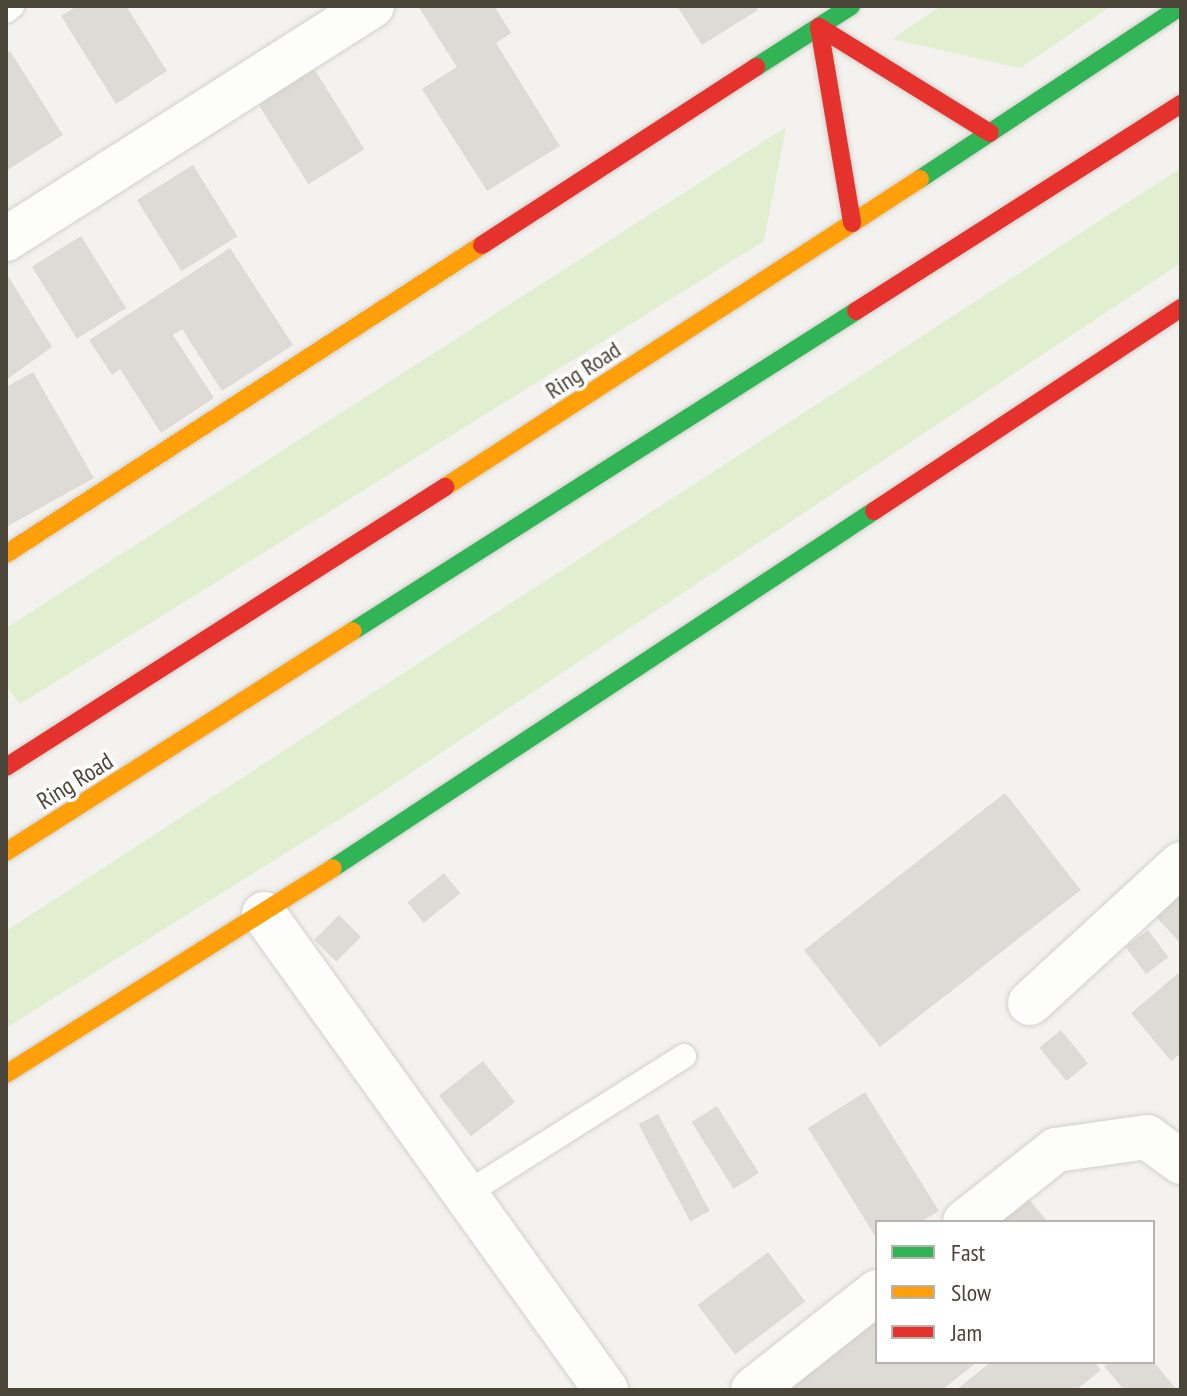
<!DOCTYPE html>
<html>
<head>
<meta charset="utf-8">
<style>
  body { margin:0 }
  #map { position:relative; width:1187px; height:1396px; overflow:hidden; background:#f4f2ee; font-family:"PT Sans Narrow",sans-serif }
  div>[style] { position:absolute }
  .green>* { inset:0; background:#e1eecf }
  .building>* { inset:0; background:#dedbd6; transform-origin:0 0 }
  .roads { filter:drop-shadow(0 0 2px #d2d0cb) drop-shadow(0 0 2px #d2d0cb) }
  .lane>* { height:24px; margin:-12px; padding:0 12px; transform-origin:12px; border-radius:12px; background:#fdfdfc }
  .street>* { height:44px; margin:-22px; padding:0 22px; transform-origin:22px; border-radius:22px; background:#fdfdfc }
  .fast>* { height:18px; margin:-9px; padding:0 9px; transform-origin:9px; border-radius:9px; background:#30b455 }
  .slow>* { height:18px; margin:-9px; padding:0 9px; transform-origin:9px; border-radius:9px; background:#ff9f0a }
  .jam>* { height:18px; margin:-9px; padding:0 9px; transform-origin:9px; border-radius:9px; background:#e5322d }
  span { translate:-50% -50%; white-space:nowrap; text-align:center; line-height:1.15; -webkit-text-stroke:7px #fff; paint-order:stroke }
  .street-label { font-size:24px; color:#4b4439 }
  .frame { position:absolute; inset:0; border:8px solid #4b4439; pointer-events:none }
  .legend { position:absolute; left:875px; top:1220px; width:280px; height:144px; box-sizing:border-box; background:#fff; border:2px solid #b7b4b0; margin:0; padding:10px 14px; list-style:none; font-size:24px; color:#4b4439 }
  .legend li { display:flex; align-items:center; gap:16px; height:40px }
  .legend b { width:40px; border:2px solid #b7b4b0 }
</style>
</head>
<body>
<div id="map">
  <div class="green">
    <div style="clip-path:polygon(941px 6px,1111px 6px,1020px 68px,892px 39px)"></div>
    <div style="clip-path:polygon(786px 127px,764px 241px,20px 704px,6px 686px,6px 628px)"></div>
    <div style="clip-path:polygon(1181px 168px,1181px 263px,367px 802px,6px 1028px,6px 931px)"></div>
  </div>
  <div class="building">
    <div style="clip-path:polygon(77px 6px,126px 6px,167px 71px,116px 104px,61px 16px)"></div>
    <div style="clip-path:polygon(418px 6px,494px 6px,511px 33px,496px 43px,560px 146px,487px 191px,422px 89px,457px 67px)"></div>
    <div style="clip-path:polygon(677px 6px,755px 6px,758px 10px,702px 45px)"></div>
    <div style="clip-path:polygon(10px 51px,63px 135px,6px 171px,6px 53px)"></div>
    <div style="left:313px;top:67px;width:97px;height:66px;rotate:58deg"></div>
    <div style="left:193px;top:165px;width:84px;height:66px;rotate:58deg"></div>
    <div style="left:81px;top:236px;width:85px;height:58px;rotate:58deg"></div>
    <div style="clip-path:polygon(230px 248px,293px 345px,222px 391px,182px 329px,173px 335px,214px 398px,161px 433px,120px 369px,112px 375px,89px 340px)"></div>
    <div style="clip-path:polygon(6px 273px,52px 347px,6px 380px)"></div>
    <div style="clip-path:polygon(33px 372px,94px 478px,8px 526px,6px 387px)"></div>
    <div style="left:1005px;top:793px;width:123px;height:255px;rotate:52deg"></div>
    <div style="left:444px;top:873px;width:26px;height:47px;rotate:51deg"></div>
    <div style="clip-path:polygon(1181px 889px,1181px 944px,1150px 910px)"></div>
    <div style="left:339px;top:915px;width:31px;height:35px;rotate:45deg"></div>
    <div style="left:1148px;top:930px;width:34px;height:28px;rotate:53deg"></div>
    <div style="clip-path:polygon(1181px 971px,1181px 1053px,1171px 1061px,1131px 1013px)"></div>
    <div style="left:1061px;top:1030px;width:43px;height:28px;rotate:51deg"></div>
    <div style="left:483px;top:1061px;width:52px;height:56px;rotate:52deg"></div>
    <div style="clip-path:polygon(865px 1092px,939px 1211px,920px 1222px,877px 1222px,877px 1239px,808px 1128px)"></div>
    <div style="left:717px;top:1106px;width:79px;height:30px;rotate:58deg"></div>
    <div style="left:658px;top:1114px;width:110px;height:22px;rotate:62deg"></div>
    <div style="clip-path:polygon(1023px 1192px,1048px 1222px,986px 1222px)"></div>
    <div style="left:768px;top:1252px;width:62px;height:88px;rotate:53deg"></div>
    <div style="clip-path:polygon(877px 1309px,877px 1362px,977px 1362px,942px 1390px,784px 1390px)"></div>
    <div style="clip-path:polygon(991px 1362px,1095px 1362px,1101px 1370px,1076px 1390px,956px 1390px)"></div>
    <div style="clip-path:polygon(1109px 1362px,1154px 1362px,1177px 1390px,1124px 1390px,1104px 1366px)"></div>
  </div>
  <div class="roads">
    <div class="lane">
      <div style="left:6px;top:11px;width:8px;rotate:-40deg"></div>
      <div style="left:466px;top:1194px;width:258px;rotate:-32.3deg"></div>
    </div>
    <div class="street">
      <div style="left:6px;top:239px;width:434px;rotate:-32.5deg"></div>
      <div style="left:264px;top:914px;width:586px;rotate:54.3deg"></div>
      <div style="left:1030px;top:1003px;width:205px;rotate:-42.6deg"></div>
      <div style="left:965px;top:1222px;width:116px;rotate:-38.4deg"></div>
      <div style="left:1056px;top:1150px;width:92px;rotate:-8.1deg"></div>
      <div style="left:1147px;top:1137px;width:42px;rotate:36.3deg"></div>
      <div style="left:753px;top:1390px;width:158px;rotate:-38.3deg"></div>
    </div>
    <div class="fast">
      <div style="left:756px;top:67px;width:113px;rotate:-32.7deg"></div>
      <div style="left:920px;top:179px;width:313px;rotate:-33.5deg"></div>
      <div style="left:353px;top:631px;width:596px;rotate:-32.46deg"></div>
      <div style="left:333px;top:868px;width:648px;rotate:-33.42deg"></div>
    </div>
    <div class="slow">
      <div style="left:445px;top:487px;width:566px;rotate:-32.96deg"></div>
      <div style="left:6px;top:554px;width:568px;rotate:-32.99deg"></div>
      <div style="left:6px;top:852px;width:411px;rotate:-32.5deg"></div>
      <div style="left:6px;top:1074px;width:386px;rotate:-32.2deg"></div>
    </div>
    <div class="jam">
      <div style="left:819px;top:27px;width:201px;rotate:31.8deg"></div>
      <div style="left:819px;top:27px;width:199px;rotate:80.4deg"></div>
      <div style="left:482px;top:245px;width:327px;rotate:-33deg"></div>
      <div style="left:856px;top:311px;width:385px;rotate:-32.5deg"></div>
      <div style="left:874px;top:511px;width:368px;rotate:-33.5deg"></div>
      <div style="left:6px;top:767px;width:521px;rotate:-32.53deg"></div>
    </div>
  </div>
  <div class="street-label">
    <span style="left:583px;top:370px;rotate:-33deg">Ring Road</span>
    <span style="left:75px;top:781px;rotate:-32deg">Ring Road</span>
  </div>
  <div class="frame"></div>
  <ul class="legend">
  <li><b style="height:10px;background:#30b455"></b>Fast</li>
  <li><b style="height:10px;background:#ff9f0a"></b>Slow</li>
  <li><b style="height:10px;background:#e5322d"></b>Jam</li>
  </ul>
</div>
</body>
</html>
